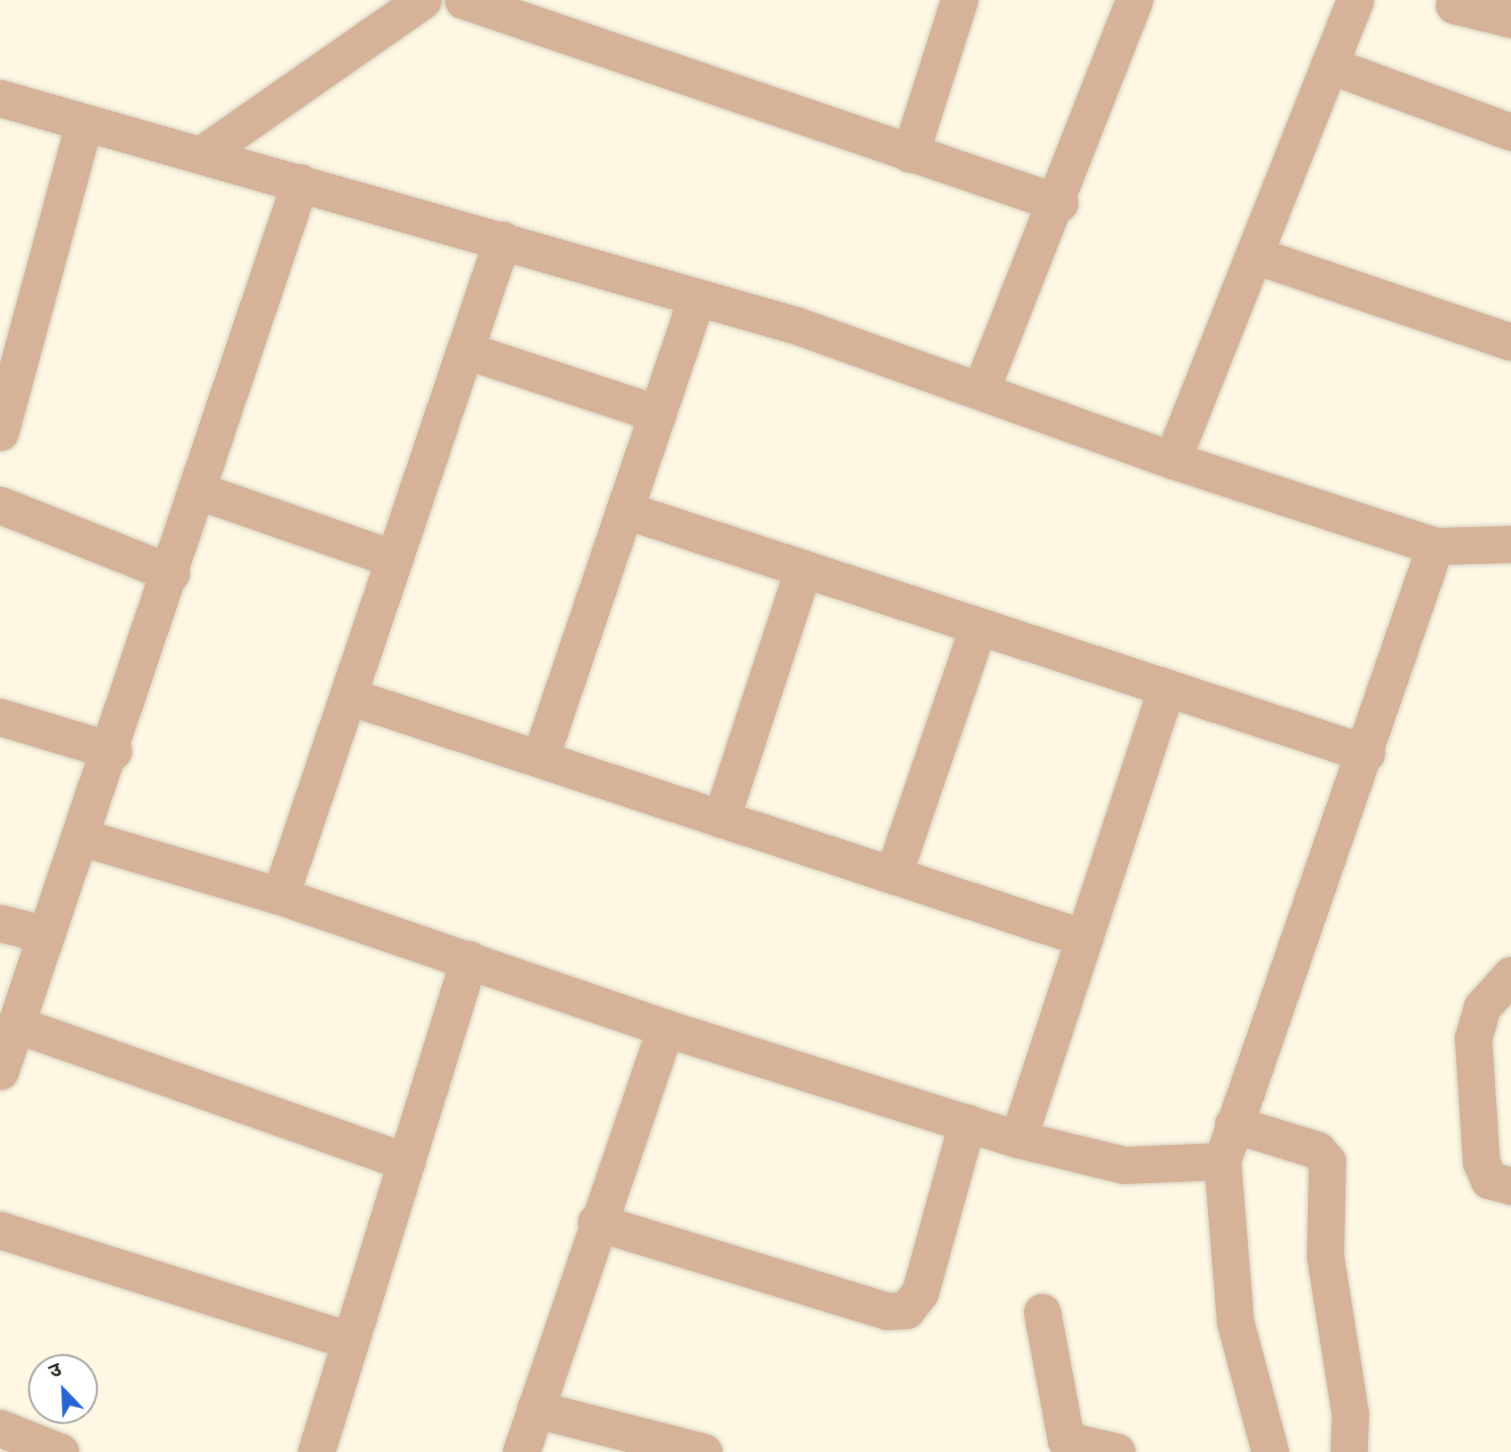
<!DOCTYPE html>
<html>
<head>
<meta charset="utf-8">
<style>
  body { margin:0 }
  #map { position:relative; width:1511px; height:1452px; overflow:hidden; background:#fdf7e4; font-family:"Alegreya Sans","Noto Sans Devanagari",sans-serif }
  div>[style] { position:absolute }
  .roads { filter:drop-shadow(0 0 2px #d7d1c1) drop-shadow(0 0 2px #d7d1c1) }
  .minor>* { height:37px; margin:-18.5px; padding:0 18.5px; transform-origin:18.5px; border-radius:18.5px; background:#d6b298 }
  span { translate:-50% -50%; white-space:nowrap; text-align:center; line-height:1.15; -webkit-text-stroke:7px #fff; paint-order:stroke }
  .north { position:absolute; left:28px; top:1354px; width:70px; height:70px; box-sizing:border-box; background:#fff; border:2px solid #a9a8a6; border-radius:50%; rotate:337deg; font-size:19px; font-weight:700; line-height:28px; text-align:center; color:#292620 }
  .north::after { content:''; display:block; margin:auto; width:24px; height:32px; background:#2765d2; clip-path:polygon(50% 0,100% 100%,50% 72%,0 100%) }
</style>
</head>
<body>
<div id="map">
  <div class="roads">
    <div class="minor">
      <div style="left:463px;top:0;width:630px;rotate:18.81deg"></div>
      <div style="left:1454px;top:5px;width:59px;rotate:13.8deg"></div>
      <div style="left:1329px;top:65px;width:194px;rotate:20.2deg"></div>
      <div style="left:0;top:98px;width:827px;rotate:15.94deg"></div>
      <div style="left:795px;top:325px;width:400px;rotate:19.7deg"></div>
      <div style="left:1172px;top:460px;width:277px;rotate:18.1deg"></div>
      <div style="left:1435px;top:546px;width:76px;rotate:-1.5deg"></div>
      <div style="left:202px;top:154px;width:269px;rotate:-34.9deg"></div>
      <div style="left:910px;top:154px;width:162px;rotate:-72.3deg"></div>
      <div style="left:1254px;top:255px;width:271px;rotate:18.7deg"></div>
      <div style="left:465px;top:350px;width:203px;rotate:18.3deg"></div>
      <div style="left:981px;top:389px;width:418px;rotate:-68.5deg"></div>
      <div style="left:0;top:432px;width:320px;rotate:-74.8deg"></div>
      <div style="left:1172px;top:460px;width:495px;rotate:-68.3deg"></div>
      <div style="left:196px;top:490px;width:210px;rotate:19.2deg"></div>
      <div style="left:0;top:505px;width:184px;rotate:21.7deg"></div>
      <div style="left:625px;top:510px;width:780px;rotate:18.16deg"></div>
      <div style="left:348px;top:696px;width:775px;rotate:18.2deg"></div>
      <div style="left:0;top:717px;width:118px;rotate:16.7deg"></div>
      <div style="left:540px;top:758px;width:487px;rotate:-71.2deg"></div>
      <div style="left:721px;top:819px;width:263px;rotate:-71.8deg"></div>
      <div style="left:84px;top:838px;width:204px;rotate:16.5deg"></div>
      <div style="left:280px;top:896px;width:407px;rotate:18.9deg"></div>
      <div style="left:665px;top:1028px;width:370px;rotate:17.5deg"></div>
      <div style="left:1018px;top:1139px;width:109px;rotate:13.8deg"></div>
      <div style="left:1124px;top:1165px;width:98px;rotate:-2.3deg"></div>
      <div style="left:893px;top:875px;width:262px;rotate:-71.1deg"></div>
      <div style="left:280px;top:896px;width:693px;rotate:-71.3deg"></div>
      <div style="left:0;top:923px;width:45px;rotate:14deg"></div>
      <div style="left:1511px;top:975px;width:43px;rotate:132.2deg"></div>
      <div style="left:1482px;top:1007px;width:32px;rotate:106deg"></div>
      <div style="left:1473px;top:1038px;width:124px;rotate:86.3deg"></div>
      <div style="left:1481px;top:1162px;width:20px;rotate:66deg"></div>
      <div style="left:1489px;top:1180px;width:23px;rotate:15deg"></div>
      <div style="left:15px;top:1024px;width:415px;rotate:19.4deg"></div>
      <div style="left:0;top:1071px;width:938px;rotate:-71.35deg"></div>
      <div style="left:1233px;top:1124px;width:88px;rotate:17.2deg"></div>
      <div style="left:1317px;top:1150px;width:15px;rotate:48deg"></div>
      <div style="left:1327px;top:1161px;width:95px;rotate:91.2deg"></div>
      <div style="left:1325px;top:1256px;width:160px;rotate:81deg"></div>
      <div style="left:1350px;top:1414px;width:38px;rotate:92deg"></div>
      <div style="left:1018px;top:1139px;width:475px;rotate:-71.8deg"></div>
      <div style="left:596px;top:1222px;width:304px;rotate:17deg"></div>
      <div style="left:887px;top:1311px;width:19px;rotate:-3deg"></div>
      <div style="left:906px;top:1310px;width:23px;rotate:-52deg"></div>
      <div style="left:920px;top:1292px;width:176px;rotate:-74.5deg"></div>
      <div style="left:0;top:1230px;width:365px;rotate:17.5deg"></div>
      <div style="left:1042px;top:1312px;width:130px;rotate:79.4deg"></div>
      <div style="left:1066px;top:1440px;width:52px;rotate:13.2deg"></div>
      <div style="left:535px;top:1409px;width:174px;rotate:14.3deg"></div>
      <div style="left:0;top:1428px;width:65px;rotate:21.8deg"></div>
      <div style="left:316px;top:1452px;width:516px;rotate:-72.76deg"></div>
      <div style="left:521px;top:1452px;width:448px;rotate:-71.2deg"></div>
      <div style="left:1270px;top:1452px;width:136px;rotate:-105deg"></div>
      <div style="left:1235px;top:1321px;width:161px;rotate:-94.6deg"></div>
      <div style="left:1222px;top:1161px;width:651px;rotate:-70.9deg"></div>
    </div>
  </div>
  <div class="north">उ</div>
</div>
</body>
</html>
